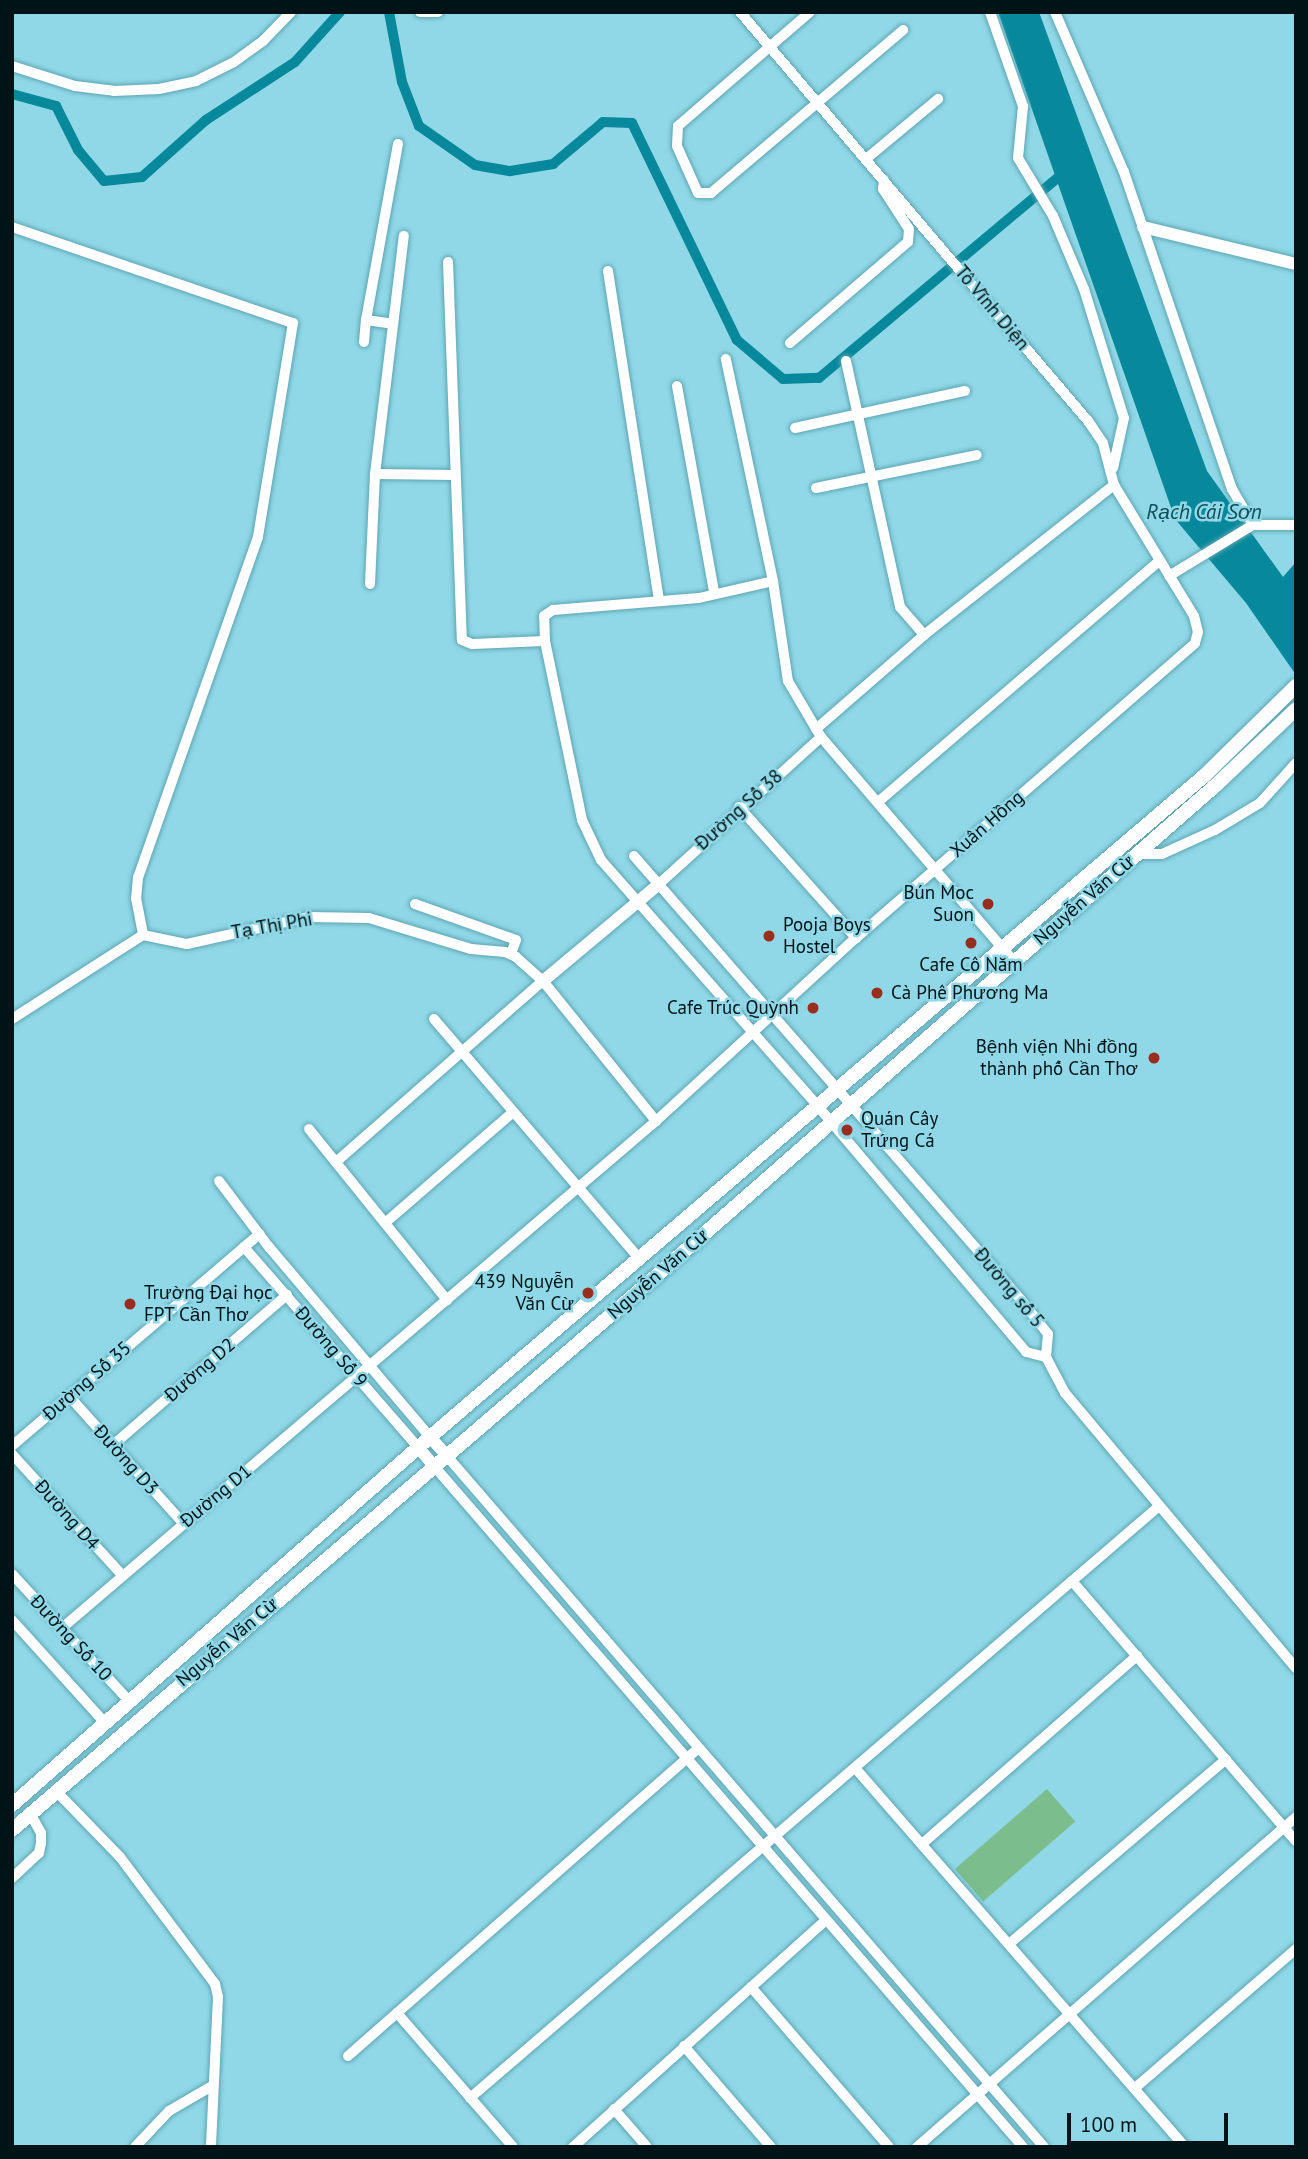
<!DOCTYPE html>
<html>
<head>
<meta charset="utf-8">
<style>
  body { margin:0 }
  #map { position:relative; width:1308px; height:2159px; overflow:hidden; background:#90d8e7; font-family:"PT Sans",sans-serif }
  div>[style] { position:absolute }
  .green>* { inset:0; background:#7bbd8d; transform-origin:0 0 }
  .water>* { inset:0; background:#07889b }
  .canal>* { height:10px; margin:-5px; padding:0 5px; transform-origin:5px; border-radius:5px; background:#07889b }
  .roads { filter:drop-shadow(0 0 2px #5ea5b3) drop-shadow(0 0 2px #5ea5b3) }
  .minor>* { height:10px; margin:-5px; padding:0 5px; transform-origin:5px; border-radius:5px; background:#fff }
  .tertiary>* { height:12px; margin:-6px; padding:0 6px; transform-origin:6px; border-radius:6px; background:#fff }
  .secondary>* { height:14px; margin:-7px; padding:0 7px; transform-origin:7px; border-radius:7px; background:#fff }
  .dots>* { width:19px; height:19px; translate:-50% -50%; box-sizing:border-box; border:4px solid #90d8e7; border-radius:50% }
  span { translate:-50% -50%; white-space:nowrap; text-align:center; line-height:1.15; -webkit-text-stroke:5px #90d8e7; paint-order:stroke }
  .street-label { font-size:19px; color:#001317 }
  .poi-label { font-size:19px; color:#001317 }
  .right { translate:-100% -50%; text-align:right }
  .left { translate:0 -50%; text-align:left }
  .water-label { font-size:21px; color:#0f4d57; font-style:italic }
  .frame { position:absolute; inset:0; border:14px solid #001317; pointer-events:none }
  .scale { position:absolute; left:1067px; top:2113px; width:161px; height:32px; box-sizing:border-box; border:4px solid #001317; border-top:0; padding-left:9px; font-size:21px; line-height:24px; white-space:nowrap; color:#001317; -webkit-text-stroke:5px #90d8e7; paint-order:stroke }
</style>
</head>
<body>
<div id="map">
  <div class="green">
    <div style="left:1047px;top:1789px;width:43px;height:122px;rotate:49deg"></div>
  </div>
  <div class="water">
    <div style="clip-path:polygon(998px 12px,1039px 12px,1207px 471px,1283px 577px,1296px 562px,1296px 675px,1246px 603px,1175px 519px)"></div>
  </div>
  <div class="canal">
    <div style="left:389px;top:12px;width:71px;rotate:79.5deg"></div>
    <div style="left:402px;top:82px;width:47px;rotate:68.9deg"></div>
    <div style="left:419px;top:126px;width:68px;rotate:34.9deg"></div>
    <div style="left:475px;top:165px;width:36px;rotate:10deg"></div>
    <div style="left:510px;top:171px;width:44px;rotate:-9.2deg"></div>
    <div style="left:553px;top:164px;width:65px;rotate:-40deg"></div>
    <div style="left:603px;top:122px;width:29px;rotate:2deg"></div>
    <div style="left:632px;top:123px;width:241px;rotate:64.2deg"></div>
    <div style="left:737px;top:340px;width:60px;rotate:40.3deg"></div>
    <div style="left:783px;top:379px;width:36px;rotate:-2deg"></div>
    <div style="left:819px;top:378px;width:311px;rotate:-40deg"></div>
    <div style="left:12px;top:94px;width:46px;rotate:15.3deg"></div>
    <div style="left:56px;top:106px;width:49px;rotate:63.4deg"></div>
    <div style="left:78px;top:150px;width:40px;rotate:50deg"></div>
    <div style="left:104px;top:181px;width:38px;rotate:-6deg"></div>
    <div style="left:142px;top:177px;width:86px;rotate:-41.7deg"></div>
    <div style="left:206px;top:120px;width:106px;rotate:-33.1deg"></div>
    <div style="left:295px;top:62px;width:67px;rotate:-48deg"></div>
  </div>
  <div class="roads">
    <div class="minor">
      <div style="left:420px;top:12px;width:18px"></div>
      <div style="left:810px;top:12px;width:174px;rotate:139.2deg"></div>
      <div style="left:678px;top:126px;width:20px;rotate:93deg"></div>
      <div style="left:677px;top:146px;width:51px;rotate:65.9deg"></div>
      <div style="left:698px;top:193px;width:13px"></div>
      <div style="left:711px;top:193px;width:252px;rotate:-40.3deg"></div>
      <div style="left:990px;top:12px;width:100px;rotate:70.7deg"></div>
      <div style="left:1023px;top:106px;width:52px;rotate:95.5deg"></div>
      <div style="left:1018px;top:158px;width:68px;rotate:58.9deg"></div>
      <div style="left:1053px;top:216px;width:79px;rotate:67deg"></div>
      <div style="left:1084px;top:289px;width:135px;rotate:72.8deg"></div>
      <div style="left:1124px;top:418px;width:51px;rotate:102.4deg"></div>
      <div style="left:1055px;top:12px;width:174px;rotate:66.7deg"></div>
      <div style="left:1124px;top:172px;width:335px;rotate:71.2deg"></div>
      <div style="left:1232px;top:489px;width:42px;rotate:59.7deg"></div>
      <div style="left:1253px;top:525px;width:43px"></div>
      <div style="left:12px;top:66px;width:66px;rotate:17.6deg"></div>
      <div style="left:75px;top:86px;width:39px;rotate:7deg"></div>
      <div style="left:114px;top:91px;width:45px;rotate:-2.5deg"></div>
      <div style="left:159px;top:89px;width:38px;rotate:-12deg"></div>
      <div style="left:196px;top:81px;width:42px;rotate:-26.6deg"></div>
      <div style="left:234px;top:62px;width:36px;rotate:-36deg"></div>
      <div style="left:263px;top:41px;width:40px;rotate:-46deg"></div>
      <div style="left:866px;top:159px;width:94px;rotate:-39.8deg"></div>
      <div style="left:12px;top:227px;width:297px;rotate:18.9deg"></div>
      <div style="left:293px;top:323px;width:217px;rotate:99.3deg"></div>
      <div style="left:258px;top:537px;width:361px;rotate:109.4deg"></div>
      <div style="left:138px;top:877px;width:21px;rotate:95deg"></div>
      <div style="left:136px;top:898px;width:38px;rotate:79deg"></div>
      <div style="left:448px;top:262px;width:378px;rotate:87.9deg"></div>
      <div style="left:462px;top:640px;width:11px;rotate:22deg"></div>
      <div style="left:472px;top:644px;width:73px;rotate:-2.4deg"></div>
      <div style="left:545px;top:641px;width:183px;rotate:78.3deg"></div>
      <div style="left:582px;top:820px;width:44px;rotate:64.6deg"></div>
      <div style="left:601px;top:860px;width:325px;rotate:48.6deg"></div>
      <div style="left:816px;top:1104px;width:325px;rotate:49.7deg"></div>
      <div style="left:1026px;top:1352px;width:21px;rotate:14deg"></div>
      <div style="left:608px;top:271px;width:332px;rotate:81.2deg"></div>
      <div style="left:366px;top:320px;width:179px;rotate:-79.7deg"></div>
      <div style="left:364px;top:342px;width:22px;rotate:-85deg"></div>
      <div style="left:366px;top:320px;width:27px;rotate:8deg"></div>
      <div style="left:790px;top:343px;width:155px;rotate:-40.6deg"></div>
      <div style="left:908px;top:242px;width:13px;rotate:-86deg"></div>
      <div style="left:909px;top:229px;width:48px;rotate:-123deg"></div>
      <div style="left:883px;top:189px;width:9px;rotate:-84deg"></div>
      <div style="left:846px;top:361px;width:252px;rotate:77.6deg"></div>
      <div style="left:900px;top:607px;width:37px;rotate:49deg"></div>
      <div style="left:924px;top:635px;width:242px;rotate:-38.3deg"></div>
      <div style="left:677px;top:386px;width:208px;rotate:79.8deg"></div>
      <div style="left:795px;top:428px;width:174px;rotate:-12.3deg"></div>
      <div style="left:375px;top:474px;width:80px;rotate:0.7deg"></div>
      <div style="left:816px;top:488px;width:164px;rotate:-11.6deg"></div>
      <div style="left:1169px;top:576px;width:98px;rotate:-31.3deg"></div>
      <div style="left:773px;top:581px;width:101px;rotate:81.5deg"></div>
      <div style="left:788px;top:681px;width:65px;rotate:59.5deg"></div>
      <div style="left:821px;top:737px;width:296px;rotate:49.3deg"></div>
      <div style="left:370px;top:584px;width:110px;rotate:-87.4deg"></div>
      <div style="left:375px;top:474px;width:240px;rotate:-83.1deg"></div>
      <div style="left:545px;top:641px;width:25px;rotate:-92deg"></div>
      <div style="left:544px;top:616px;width:11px;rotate:-34deg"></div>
      <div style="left:553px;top:610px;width:146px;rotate:-4.7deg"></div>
      <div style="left:699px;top:598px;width:76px;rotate:-12.9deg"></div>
      <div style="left:773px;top:581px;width:227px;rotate:-102deg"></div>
      <div style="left:816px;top:729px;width:143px;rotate:-41deg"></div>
      <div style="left:878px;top:802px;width:370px;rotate:-40.6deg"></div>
      <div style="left:739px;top:807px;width:176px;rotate:48.2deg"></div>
      <div style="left:1137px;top:854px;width:25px"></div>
      <div style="left:1162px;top:854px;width:58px;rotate:-24.4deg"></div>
      <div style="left:1215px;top:830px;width:52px;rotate:-31deg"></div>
      <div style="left:1260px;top:803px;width:54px;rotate:-48deg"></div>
      <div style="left:634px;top:856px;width:590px;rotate:48.91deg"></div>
      <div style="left:1022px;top:1301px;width:42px;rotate:51.8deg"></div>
      <div style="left:1048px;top:1334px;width:23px;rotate:95deg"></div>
      <div style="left:659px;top:884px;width:219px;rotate:-42.2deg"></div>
      <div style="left:415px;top:904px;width:107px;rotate:19.6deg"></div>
      <div style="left:516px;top:940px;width:15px;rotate:110deg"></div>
      <div style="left:12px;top:1019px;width:156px;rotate:-32.7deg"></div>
      <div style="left:143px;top:935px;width:45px;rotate:11.6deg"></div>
      <div style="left:187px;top:944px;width:125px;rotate:-12.5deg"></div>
      <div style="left:309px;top:917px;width:60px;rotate:1deg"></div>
      <div style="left:369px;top:918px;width:107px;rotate:16.9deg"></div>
      <div style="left:471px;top:949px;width:34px;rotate:5deg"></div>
      <div style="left:505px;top:952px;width:12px;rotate:24deg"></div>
      <div style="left:516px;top:957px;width:36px;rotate:42deg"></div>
      <div style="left:543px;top:981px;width:180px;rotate:51.1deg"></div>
      <div style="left:434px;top:1019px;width:316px;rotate:49.4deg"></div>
      <div style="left:309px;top:1129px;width:220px;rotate:51.1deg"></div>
      <div style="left:336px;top:1162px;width:275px;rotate:-41.2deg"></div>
      <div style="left:219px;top:1181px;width:83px;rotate:52.9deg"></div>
      <div style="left:269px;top:1247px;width:249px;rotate:49.7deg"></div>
      <div style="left:385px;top:1223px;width:169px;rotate:-40.9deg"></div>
      <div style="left:244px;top:1247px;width:265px;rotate:49deg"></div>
      <div style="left:1046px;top:1357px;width:41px;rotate:62.2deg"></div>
      <div style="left:1065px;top:1393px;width:359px;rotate:50deg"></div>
      <div style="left:69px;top:1396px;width:171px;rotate:48.1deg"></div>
      <div style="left:113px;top:1445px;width:230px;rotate:-40.8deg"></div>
      <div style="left:12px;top:1446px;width:326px;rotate:-40.6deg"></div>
      <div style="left:12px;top:1454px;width:164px;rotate:47.7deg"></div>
      <div style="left:446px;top:1455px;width:915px;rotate:49.17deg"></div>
      <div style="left:434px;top:1466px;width:900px;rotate:49.14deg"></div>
      <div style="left:12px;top:1574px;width:174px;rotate:47.3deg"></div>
      <div style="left:1072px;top:1581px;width:343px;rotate:49.3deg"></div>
      <div style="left:12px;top:1620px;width:139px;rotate:47.9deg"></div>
      <div style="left:62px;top:1628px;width:781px;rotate:-40.48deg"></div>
      <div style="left:656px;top:1121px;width:271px;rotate:-42.5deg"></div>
      <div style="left:856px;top:938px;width:449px;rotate:-41deg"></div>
      <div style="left:1195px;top:643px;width:11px;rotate:-75deg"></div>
      <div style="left:1198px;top:632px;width:16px;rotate:-104deg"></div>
      <div style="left:1194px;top:616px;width:153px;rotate:-121.4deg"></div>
      <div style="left:1114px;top:485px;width:43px;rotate:-104.7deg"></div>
      <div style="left:1103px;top:443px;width:27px;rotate:-124deg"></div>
      <div style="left:1088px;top:421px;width:537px;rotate:-130.39deg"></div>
      <div style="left:856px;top:1769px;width:501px;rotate:48.96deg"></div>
      <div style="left:55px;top:1790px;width:93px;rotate:45.9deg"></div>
      <div style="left:120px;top:1857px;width:159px;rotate:53.2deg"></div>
      <div style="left:215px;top:1984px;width:13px;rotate:77deg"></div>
      <div style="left:218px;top:1997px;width:150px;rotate:92.7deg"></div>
      <div style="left:922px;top:1844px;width:286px;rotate:-41.2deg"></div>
      <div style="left:12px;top:1878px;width:37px;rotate:-43deg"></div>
      <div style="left:39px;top:1853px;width:10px;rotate:-79deg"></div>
      <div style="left:41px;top:1843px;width:10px;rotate:-90deg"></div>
      <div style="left:41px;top:1833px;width:23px;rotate:-119deg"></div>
      <div style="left:1009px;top:1944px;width:285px;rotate:-40.4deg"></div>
      <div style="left:751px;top:1987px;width:211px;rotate:49.2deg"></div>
      <div style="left:397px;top:2013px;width:177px;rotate:49.1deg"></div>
      <div style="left:684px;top:2046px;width:133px;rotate:49.3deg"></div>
      <div style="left:348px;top:2056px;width:466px;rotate:-41.3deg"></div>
      <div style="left:1135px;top:2088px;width:213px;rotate:-40.8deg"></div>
      <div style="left:470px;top:2098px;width:907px;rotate:-40.66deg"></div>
      <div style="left:614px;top:2109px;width:50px;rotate:49deg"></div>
      <div style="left:135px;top:2147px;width:50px;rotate:-46.6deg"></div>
      <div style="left:169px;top:2111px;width:50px;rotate:-30.2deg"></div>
      <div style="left:573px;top:2147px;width:338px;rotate:-41.9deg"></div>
      <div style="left:917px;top:2147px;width:503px;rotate:-41.05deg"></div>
    </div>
    <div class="tertiary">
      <div style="left:1143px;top:227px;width:157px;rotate:13.6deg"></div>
      <div style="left:543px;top:981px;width:151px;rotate:-39.9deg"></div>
      <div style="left:430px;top:1437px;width:24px;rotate:48deg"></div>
      <div style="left:418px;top:1447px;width:25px;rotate:50deg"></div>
    </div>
    <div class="secondary">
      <div style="left:12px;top:1805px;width:557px;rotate:-41.36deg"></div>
      <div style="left:430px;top:1437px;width:1018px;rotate:-40.5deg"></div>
      <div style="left:1204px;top:776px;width:129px;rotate:-44.4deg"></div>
      <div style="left:12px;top:1830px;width:848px;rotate:-40.7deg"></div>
      <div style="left:655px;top:1277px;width:746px;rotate:-41.25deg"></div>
      <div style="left:1216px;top:785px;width:110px;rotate:-43.5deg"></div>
    </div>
  </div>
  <div class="dots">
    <div style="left:988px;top:904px;background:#982e1d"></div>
    <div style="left:769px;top:936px;background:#982e1d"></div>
    <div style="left:971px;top:943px;background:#982e1d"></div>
    <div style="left:877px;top:993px;background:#982e1d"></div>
    <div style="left:813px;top:1008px;background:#982e1d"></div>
    <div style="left:1154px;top:1058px;background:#982e1d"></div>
    <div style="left:847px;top:1130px;background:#982e1d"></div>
    <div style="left:588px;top:1293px;background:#982e1d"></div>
    <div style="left:130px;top:1304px;background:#982e1d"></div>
  </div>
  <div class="street-label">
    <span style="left:992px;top:308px;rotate:50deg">Tô Vĩnh Diện</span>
    <span style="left:739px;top:810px;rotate:-42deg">Đường Số 38</span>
    <span style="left:987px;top:824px;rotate:-41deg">Xuân Hồng</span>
    <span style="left:1084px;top:900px;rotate:-41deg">Nguyễn Văn Cừ</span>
    <span style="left:272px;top:926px;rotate:-10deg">Tạ Thị Phi</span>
    <span style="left:658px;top:1274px;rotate:-41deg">Nguyễn Văn Cừ</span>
    <span style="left:1009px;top:1288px;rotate:50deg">Đường số 5</span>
    <span style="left:331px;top:1347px;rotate:49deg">Đường Số 9</span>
    <span style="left:200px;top:1370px;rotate:-41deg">Đường D2</span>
    <span style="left:87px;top:1381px;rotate:-41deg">Đường Số 35</span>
    <span style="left:126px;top:1460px;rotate:48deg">Đường D3</span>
    <span style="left:216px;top:1496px;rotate:-40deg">Đường D1</span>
    <span style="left:67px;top:1515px;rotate:48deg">Đường D4</span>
    <span style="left:71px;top:1638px;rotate:47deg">Đường Số 10</span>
    <span style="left:227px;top:1642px;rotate:-40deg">Nguyễn Văn Cừ</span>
  </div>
  <div class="poi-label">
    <span class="right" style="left:974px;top:904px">Bún Moc<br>Suon</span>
    <span class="left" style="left:783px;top:936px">Pooja Boys<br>Hostel</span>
    <span style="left:971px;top:965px">Cafe Cô Năm</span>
    <span class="left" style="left:891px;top:993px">Cà Phê Phương Ma</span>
    <span class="right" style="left:799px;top:1008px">Cafe Trúc Quỳnh</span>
    <span class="right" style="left:1138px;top:1058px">Bệnh viện Nhi đồng<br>thành phố Cần Thơ</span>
    <span class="left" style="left:861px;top:1130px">Quán Cây<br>Trứng Cá</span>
    <span class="right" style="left:574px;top:1293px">439 Nguyễn<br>Văn Cừ</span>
    <span class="left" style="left:144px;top:1304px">Trường Đại học<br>FPT Cần Thơ</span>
  </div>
  <div class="water-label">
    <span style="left:1204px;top:512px">Rạch Cái Sơn</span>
  </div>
  <div class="frame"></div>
  <div class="scale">100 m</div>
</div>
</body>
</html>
